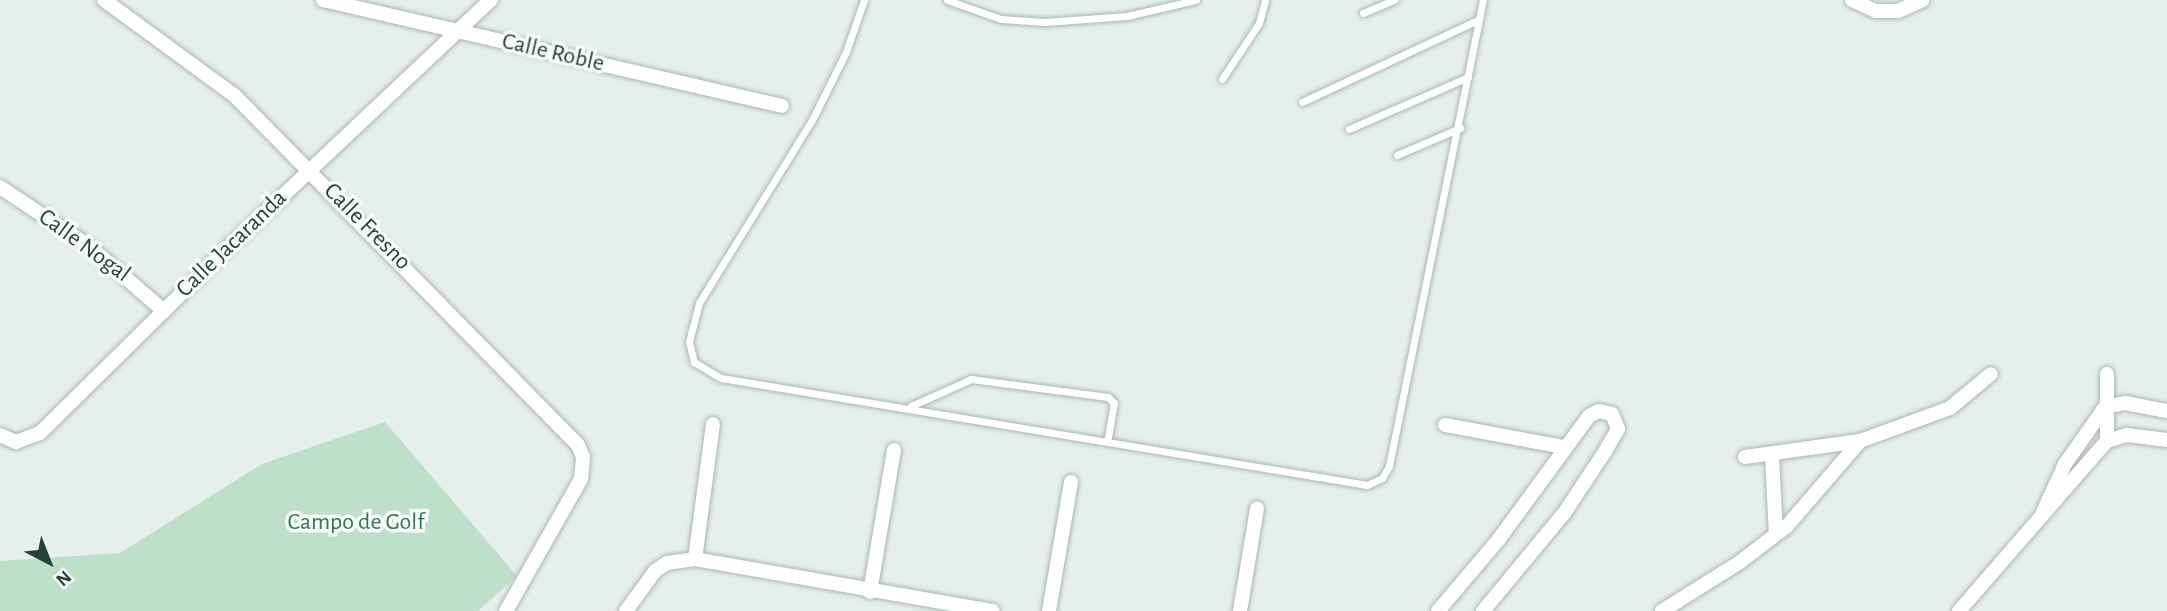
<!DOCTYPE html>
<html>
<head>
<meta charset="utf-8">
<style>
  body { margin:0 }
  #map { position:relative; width:2167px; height:611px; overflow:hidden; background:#e6efeb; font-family:"Alegreya Sans",sans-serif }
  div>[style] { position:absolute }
  .green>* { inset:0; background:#bfe0c8 }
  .roads { filter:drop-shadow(0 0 2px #a8b8b2) drop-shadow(0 0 2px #a8b8b2) }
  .service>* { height:7px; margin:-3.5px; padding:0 3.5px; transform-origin:3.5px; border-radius:3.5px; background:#fff }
  .minor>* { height:14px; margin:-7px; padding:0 7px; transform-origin:7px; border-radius:7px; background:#fff }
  span { translate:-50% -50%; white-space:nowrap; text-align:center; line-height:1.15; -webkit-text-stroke:7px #f7fbf9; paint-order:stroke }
  .street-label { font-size:24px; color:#24423a }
  .park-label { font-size:24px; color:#2d7a4b }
  .north { position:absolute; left:14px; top:527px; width:70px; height:70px; -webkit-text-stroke:5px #f7fbf9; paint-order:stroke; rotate:138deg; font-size:19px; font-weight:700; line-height:28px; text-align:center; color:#24423a }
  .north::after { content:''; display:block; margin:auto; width:24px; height:32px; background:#24423a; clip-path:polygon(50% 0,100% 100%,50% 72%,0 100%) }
</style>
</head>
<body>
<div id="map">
  <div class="green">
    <div style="clip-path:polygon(385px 422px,517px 576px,478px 611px,0 611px,0 561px,120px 553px,262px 464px)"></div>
  </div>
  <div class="roads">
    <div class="service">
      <div style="left:864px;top:0;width:55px;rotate:109.1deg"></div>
      <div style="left:846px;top:52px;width:76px;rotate:116.6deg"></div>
      <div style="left:812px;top:120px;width:215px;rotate:121.7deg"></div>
      <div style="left:699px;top:303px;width:40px;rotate:104.4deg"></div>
      <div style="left:689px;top:342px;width:21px;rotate:76deg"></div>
      <div style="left:694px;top:362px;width:31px;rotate:31deg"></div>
      <div style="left:721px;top:378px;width:655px;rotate:9.4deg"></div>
      <div style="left:1367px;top:485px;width:17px;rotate:-25deg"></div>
      <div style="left:1382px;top:478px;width:14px;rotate:-60deg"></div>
      <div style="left:1389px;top:466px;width:475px;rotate:-78.6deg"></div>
      <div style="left:947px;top:0;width:57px;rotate:19.4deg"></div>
      <div style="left:1001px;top:19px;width:44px;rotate:3.9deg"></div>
      <div style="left:1045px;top:22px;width:82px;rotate:-4.2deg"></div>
      <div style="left:1127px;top:16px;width:71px;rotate:-13.1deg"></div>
      <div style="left:1363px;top:13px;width:34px;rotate:-23deg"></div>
      <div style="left:1222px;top:79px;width:67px;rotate:-56.5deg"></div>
      <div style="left:1259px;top:23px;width:24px;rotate:-75deg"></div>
      <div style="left:1302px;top:102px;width:194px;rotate:-25deg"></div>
      <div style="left:1349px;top:129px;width:130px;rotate:-23.6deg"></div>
      <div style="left:1397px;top:155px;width:69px;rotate:-23.2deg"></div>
      <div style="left:911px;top:406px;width:66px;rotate:-24.2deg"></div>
      <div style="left:971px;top:379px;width:138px;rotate:7.5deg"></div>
      <div style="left:1108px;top:397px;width:8px;rotate:45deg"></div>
      <div style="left:1114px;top:403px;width:39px;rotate:100deg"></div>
    </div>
    <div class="minor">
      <div style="left:104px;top:0;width:162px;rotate:36.2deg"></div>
      <div style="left:235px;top:96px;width:489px;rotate:45.5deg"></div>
      <div style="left:578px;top:445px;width:13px;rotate:67deg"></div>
      <div style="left:583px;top:457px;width:22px;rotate:95deg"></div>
      <div style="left:581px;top:479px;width:152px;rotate:119.6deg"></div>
      <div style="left:323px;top:0;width:471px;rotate:13deg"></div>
      <div style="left:1852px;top:0;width:26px;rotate:25deg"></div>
      <div style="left:1876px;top:11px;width:22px"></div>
      <div style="left:1898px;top:11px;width:27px;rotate:-24deg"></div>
      <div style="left:0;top:187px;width:108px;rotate:33.7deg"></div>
      <div style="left:90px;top:247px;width:98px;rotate:40.9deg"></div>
      <div style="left:2107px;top:374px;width:67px;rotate:90deg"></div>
      <div style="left:1445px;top:425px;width:121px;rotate:10.5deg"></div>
      <div style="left:0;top:435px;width:17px;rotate:24deg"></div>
      <div style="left:16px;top:442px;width:26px;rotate:-21deg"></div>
      <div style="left:40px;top:433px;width:276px;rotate:-44.6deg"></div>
      <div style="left:237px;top:239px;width:349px;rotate:-43.3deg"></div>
      <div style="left:1772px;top:456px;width:78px;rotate:87.1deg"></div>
      <div style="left:1745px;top:457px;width:116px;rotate:-7.9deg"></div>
      <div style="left:1860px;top:441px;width:96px;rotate:-20.1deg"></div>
      <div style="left:1950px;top:408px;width:53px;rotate:-39.7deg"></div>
      <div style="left:2043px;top:512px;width:53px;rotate:-65.4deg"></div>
      <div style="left:2065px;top:464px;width:70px;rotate:-54.9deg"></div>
      <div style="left:2105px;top:407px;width:20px;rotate:-11deg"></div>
      <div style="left:2125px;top:403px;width:43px;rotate:10.8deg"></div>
      <div style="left:695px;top:559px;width:136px;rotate:-82.4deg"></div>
      <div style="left:870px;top:592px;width:144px;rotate:-80.4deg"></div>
      <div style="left:626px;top:611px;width:49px;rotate:-54.1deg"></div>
      <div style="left:655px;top:571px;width:14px;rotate:-34deg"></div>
      <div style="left:667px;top:563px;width:28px;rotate:-8deg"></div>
      <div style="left:695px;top:559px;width:302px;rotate:9.9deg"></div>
      <div style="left:1049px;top:611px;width:131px;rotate:-80.3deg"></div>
      <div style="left:1240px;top:611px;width:104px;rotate:-80.6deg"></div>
      <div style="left:1438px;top:611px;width:94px;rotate:-49.7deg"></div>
      <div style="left:1499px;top:539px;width:152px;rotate:-53.8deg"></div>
      <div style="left:1589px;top:416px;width:11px;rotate:-27deg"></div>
      <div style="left:1599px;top:411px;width:13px;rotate:13deg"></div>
      <div style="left:1612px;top:414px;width:16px;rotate:68deg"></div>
      <div style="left:1618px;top:429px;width:24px;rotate:120deg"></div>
      <div style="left:1606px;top:450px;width:74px;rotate:123.5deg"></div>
      <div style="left:1565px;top:512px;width:129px;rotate:129.6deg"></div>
      <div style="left:1662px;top:611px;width:92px;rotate:-32.1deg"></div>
      <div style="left:1740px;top:562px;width:59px;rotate:-37.5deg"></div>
      <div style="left:1787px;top:526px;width:112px;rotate:-49.3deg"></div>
      <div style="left:1959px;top:611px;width:225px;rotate:-49deg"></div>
      <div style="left:2107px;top:441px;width:21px;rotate:-17deg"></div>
      <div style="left:2127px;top:435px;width:40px;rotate:7.1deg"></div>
    </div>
  </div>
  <div class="street-label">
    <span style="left:553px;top:53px;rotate:13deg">Calle Roble</span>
    <span style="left:367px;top:227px;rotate:45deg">Calle Fresno</span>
    <span style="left:232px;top:244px;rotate:-44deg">Calle Jacaranda</span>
    <span style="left:84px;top:246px;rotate:36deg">Calle Nogal</span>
  </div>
  <div class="park-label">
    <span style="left:356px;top:523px">Campo de Golf</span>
  </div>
  <div class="north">N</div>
</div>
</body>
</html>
